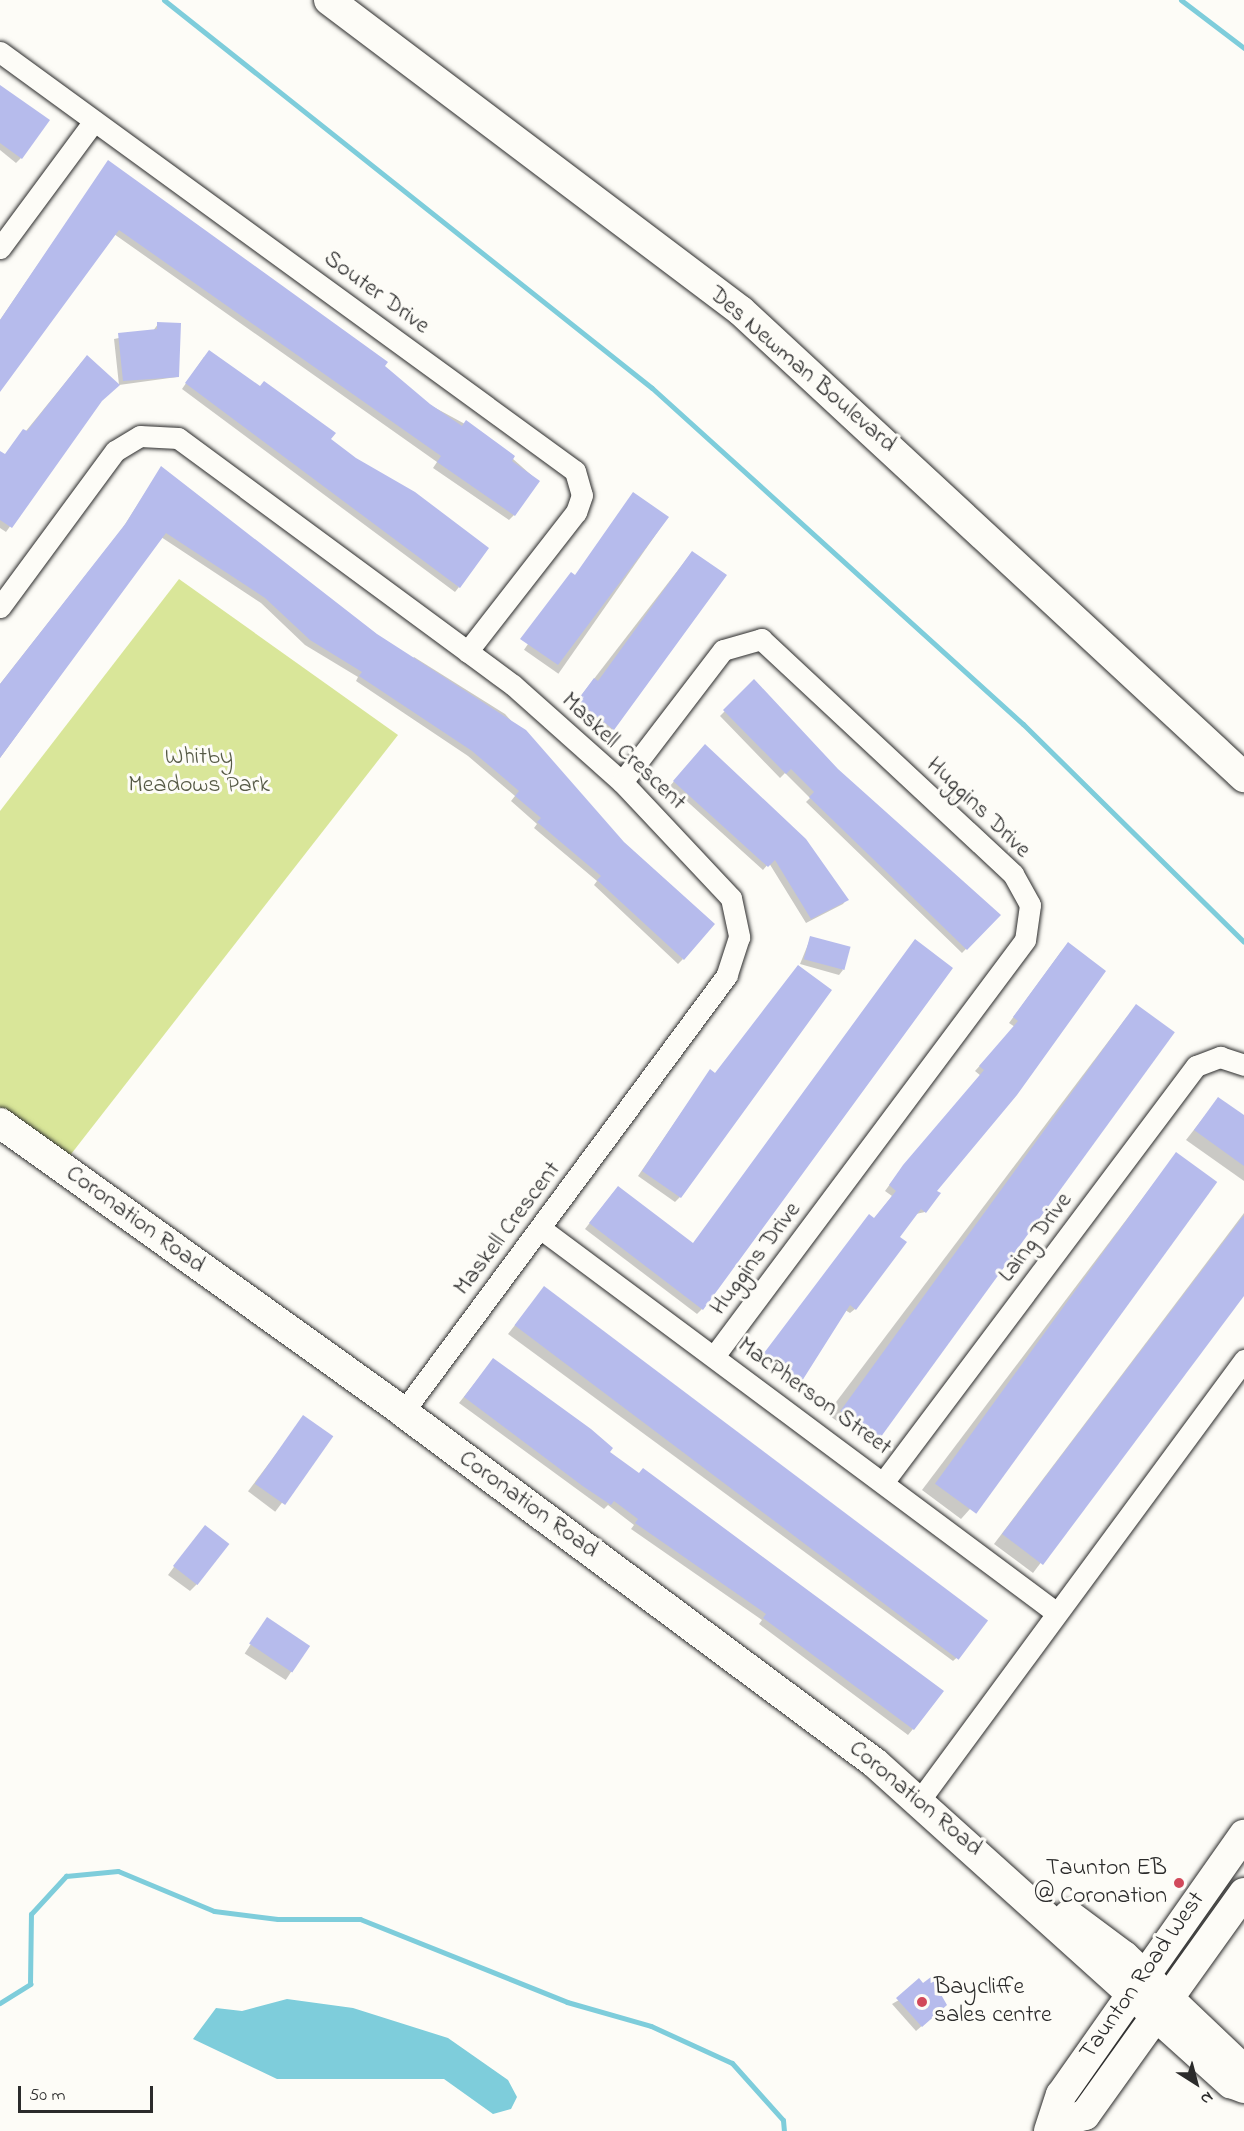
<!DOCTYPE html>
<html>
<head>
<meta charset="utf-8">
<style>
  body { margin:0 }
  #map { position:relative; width:1244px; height:2131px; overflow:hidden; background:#fdfcf7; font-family:"Indie Flower",sans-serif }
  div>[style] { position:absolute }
  .green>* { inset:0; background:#d9e699 }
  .water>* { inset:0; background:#7ecddb }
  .shadow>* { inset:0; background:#0003; transform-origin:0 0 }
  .stream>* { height:5px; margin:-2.5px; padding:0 2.5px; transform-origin:2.5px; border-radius:2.5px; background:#7ecddb }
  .building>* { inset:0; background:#b6bbec; transform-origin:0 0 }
  .roads { filter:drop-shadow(0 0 2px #2b2b2b) drop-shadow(0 0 2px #2b2b2b) }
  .street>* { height:21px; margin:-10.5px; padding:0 10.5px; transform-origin:10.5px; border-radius:10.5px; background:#fdfcf7 }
  .secondary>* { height:30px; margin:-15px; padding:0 15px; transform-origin:15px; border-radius:15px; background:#fdfcf7 }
  .dots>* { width:16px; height:16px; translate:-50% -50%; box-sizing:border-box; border:3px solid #fdfcf7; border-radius:50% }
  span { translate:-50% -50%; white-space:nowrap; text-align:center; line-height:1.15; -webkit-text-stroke:6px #fdfcf7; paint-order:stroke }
  .street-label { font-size:24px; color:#2b2b2b }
  .park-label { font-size:24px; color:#565a46 }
  .poi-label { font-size:24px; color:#2b2b2b }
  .right { translate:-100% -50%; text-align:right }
  .left { translate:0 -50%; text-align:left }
  .north { position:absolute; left:1166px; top:2053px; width:60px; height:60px; -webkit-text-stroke:4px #fdfcf7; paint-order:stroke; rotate:144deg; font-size:16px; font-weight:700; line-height:24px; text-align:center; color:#2b2b2b }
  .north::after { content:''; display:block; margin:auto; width:21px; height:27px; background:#2b2b2b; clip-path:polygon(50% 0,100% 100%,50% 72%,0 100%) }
  .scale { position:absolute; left:18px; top:2086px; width:135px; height:27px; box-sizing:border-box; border:3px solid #2b2b2b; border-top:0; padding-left:8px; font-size:18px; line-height:21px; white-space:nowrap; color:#2b2b2b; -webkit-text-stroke:4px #fdfcf7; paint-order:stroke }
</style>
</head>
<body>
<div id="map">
  <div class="green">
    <div style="clip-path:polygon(179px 579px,398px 735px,61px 1167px,0 1122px,0 811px)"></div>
  </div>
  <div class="water">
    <div style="clip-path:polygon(287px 1999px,353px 2008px,448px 2038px,508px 2080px,517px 2097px,511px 2109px,493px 2114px,444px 2079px,277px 2079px,193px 2039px,216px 2008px,242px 2011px)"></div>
  </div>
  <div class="shadow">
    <div style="clip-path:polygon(0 87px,21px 158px,16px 163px,0 150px)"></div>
    <div style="clip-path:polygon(108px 162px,430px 405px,487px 436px,538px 481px,514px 515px,509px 520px,433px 468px,437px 462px,114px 234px,0 390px,0 320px)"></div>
    <div style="clip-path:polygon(158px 324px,177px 377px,119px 385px,114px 339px,153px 331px)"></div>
    <div style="clip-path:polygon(204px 357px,459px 587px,455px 592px,182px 389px)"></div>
    <div style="clip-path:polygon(82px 362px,99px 402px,6px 532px,0 528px,0 463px)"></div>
    <div style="clip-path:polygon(161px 468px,411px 661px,414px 657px,505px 714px,623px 843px,683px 959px,678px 964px,594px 885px,597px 881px,534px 828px,537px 824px,511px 801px,515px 796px,468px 756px,356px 681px,358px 677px,305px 645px,261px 603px,161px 537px,0 758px,0 684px,122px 529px)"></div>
    <div style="left:633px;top:494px;width:42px;height:190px;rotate:35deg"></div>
    <div style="clip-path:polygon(692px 552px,613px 729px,609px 733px,573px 706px)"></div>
    <div style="clip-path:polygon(754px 682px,837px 770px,999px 915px,962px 953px,806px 802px,810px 798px,785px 773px,780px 778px,720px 716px)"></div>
    <div style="clip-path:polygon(700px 751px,847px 899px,843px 904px,806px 923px,769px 863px,763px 870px,670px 786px)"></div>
    <div style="clip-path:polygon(811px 937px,843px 970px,839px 975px,800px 964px)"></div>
    <div style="clip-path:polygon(1063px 949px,925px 1212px,916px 1214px,898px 1237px,855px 1309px,850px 1313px,845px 1310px,796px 1385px,761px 1359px,865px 1221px,874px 1219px,892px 1196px,885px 1191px,899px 1172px,981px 1076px,975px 1071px,1015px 1027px,1009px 1023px)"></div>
    <div style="clip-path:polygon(1129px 1014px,872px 1434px,865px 1441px,827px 1414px)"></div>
    <div style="clip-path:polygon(710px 1071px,680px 1197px,675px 1202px,638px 1176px)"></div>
    <div style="clip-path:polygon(1218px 1099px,1244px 1117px,1244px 1181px,1186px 1140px)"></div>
    <div style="clip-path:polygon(1176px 1154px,970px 1509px,961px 1519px,922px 1490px)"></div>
    <div style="clip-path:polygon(613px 1193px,692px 1245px,702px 1309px,697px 1314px,585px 1229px)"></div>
    <div style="clip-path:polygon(1244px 1213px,1244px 1294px,1033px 1573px,994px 1544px)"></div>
    <div style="clip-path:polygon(544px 1288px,961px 1654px,953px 1661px,508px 1334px)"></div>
    <div style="clip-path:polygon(493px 1360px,608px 1452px,942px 1692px,913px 1729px,908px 1735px,759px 1624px,762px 1620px,631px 1529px,634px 1525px,608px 1505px,604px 1509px,459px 1403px)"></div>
    <div style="left:304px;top:1417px;width:34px;height:93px;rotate:37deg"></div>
    <div style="clip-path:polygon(198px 1535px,197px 1584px,190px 1591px,168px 1575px)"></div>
    <div style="left:267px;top:1619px;width:49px;height:41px;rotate:33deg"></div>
    <div style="clip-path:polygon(923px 1986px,940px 2010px,916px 2031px,892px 2004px)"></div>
  </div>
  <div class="stream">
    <div style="left:164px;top:0;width:623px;rotate:38.49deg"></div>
    <div style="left:652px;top:388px;width:501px;rotate:42.17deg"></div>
    <div style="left:1023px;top:724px;width:310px;rotate:44.6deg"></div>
    <div style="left:1181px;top:0;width:79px;rotate:37.3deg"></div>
    <div style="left:0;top:2003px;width:36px;rotate:-32deg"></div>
    <div style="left:30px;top:1984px;width:70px;rotate:-89.2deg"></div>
    <div style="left:31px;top:1914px;width:52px;rotate:-47.4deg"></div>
    <div style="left:66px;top:1876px;width:52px;rotate:-5.5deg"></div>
    <div style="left:118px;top:1871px;width:104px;rotate:22.6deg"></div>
    <div style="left:214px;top:1911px;width:64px;rotate:7.1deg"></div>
    <div style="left:278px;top:1919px;width:82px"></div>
    <div style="left:360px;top:1919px;width:223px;rotate:21.8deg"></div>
    <div style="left:567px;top:2002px;width:87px;rotate:15.9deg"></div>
    <div style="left:651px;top:2026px;width:89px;rotate:24.6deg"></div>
    <div style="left:732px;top:2063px;width:76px;rotate:48.2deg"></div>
    <div style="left:783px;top:2120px;width:11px;rotate:85deg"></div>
  </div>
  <div class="building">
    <div style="clip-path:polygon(0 85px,50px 120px,22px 159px,0 143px)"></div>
    <div style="clip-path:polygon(108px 160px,388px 362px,385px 366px,430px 404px,462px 426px,466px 420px,515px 456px,512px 461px,540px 481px,515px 516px,437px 462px,441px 456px,119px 230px,0 392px,0 320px)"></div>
    <div style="clip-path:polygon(157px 322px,181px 323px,179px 377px,123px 381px,118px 333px,157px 329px)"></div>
    <div style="clip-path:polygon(209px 350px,260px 386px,264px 381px,336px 433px,331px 439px,356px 458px,415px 492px,489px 548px,460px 588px,185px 383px)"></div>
    <div style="clip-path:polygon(87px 355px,120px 385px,102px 401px,12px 528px,0 520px,0 451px,5px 454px,23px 429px,27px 431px)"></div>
    <div style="clip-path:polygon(161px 466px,377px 634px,526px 730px,624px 842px,715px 924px,684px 960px,597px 880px,601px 876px,537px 822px,541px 818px,515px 796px,519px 791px,472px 751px,359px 676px,362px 672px,310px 640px,265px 598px,166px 533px,0 758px,0 684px,126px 523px)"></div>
    <div style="clip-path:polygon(633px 492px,669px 517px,558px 665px,520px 639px,571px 572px,575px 575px)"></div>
    <div style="clip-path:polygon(692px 551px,727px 575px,614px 730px,577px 701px,594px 678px,598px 681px)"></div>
    <div style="clip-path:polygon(754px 679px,838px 769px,1001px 915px,967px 950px,809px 797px,814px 792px,791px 769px,786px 774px,723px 710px)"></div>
    <div style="clip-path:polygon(705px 744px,806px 839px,849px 900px,811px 919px,775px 860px,768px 867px,673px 781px)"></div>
    <div style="left:810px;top:936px;width:42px;height:24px;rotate:15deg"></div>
    <div style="clip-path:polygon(915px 939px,953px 968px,703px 1310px,589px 1223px,618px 1186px,693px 1243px)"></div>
    <div style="clip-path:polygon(1068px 942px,1106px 971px,1017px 1095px,937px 1191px,941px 1193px,926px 1213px,921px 1209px,900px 1237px,907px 1242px,856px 1310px,850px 1305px,802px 1381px,764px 1353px,869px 1214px,874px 1218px,896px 1191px,889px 1185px,903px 1165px,984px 1070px,979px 1066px,1018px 1021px,1013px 1017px)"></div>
    <div style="clip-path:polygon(798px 965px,832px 990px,681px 1198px,642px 1171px,710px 1069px,715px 1073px)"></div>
    <div style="left:1136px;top:1004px;width:48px;height:503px;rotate:36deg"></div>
    <div style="clip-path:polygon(1218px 1097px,1244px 1115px,1244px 1166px,1194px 1130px)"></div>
    <div style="left:1176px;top:1152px;width:51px;height:410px;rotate:36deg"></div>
    <div style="clip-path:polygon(1244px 1215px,1244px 1296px,1043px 1565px,1002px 1534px)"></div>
    <div style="left:544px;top:1286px;width:556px;height:49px;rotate:37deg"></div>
    <div style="clip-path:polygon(493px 1358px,591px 1429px,613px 1448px,610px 1452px,639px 1473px,643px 1468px,944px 1691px,914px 1730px,763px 1618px,766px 1614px,635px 1523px,638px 1519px,614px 1501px,611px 1505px,584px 1487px,464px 1397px)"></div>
    <div style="left:303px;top:1415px;width:37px;height:84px;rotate:35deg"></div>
    <div style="left:205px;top:1525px;width:31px;height:52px;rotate:38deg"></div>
    <div style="left:267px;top:1617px;width:52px;height:32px;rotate:34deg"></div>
    <div style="clip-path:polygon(931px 1977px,947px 2005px,922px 2027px,896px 1998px,919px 1978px,923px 1983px)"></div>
  </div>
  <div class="roads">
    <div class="street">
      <div style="left:0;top:52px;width:711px;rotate:36.08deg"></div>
      <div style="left:575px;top:471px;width:25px;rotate:74deg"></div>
      <div style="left:582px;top:495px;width:18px;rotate:109deg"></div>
      <div style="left:576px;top:512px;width:177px;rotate:127.9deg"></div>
      <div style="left:0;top:248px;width:158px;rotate:-53.5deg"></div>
      <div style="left:0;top:607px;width:194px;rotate:-53.6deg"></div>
      <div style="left:115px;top:451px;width:29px;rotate:-31deg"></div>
      <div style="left:140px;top:436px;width:38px;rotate:3deg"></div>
      <div style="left:178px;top:438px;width:416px;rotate:36.4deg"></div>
      <div style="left:513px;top:685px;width:146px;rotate:41.7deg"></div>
      <div style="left:622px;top:782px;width:159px;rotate:46.8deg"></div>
      <div style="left:731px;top:898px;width:40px;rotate:78deg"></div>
      <div style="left:739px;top:937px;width:40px;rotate:108deg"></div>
      <div style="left:727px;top:975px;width:544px;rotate:126.55deg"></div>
      <div style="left:622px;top:782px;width:166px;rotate:-52.6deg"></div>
      <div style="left:723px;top:650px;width:40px;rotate:-16deg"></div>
      <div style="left:761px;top:639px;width:345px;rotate:43deg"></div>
      <div style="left:1013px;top:874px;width:35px;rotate:61deg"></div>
      <div style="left:1030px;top:905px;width:35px;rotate:98deg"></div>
      <div style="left:1025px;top:940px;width:518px;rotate:126.76deg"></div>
      <div style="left:540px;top:1228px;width:641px;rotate:36.69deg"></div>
      <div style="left:885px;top:1480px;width:518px;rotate:-53.09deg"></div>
      <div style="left:1196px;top:1066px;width:26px;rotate:-21deg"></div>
      <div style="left:1220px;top:1057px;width:25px;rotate:18deg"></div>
      <div style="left:919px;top:1801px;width:548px;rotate:-53.61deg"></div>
    </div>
    <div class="secondary">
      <div style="left:329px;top:0;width:516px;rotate:37.05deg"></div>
      <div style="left:741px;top:311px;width:686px;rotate:42.81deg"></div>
      <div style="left:0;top:1123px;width:496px;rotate:35.6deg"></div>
      <div style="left:403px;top:1412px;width:588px;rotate:36.64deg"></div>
      <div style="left:875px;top:1763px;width:479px;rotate:42deg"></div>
      <div style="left:1231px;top:2083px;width:14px;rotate:21deg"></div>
      <div style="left:1069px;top:1915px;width:69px;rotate:36.7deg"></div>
      <div style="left:1124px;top:1956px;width:166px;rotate:43.5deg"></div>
      <div style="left:1055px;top:2123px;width:31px;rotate:-15deg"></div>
      <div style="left:1085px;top:2115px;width:273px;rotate:-54.4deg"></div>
      <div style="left:1049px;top:2131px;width:38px;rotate:-72deg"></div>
      <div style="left:1061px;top:2095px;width:318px;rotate:-54.9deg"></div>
    </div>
  </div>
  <div class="dots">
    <div style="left:1179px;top:1883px;background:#d1495b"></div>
    <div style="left:922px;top:2002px;background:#d1495b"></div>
  </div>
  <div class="street-label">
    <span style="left:376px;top:293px;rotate:36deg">Souter Drive</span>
    <span style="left:802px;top:370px;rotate:41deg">Des Newman Boulevard</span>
    <span style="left:623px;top:752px;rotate:43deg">Maskell Crescent</span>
    <span style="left:978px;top:808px;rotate:44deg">Huggins Drive</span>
    <span style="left:135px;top:1220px;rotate:36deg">Coronation Road</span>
    <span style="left:508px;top:1229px;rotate:-53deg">Maskell Crescent</span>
    <span style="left:1036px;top:1238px;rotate:-53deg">Laing Drive</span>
    <span style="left:756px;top:1259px;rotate:-53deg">Huggins Drive</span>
    <span style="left:814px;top:1397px;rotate:36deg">MacPherson Street</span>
    <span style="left:528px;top:1505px;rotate:36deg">Coronation Road</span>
    <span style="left:915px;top:1799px;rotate:40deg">Coronation Road</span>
    <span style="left:1143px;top:1976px;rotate:-55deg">Taunton Road West</span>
  </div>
  <div class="park-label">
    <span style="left:199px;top:772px">Whitby<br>Meadows Park</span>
  </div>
  <div class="poi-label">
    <span class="right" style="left:1167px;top:1883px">Taunton EB<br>@ Coronation</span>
    <span class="left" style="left:934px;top:2002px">Baycliffe<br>sales centre</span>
  </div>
  <div class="north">N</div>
  <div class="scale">50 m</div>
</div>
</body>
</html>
